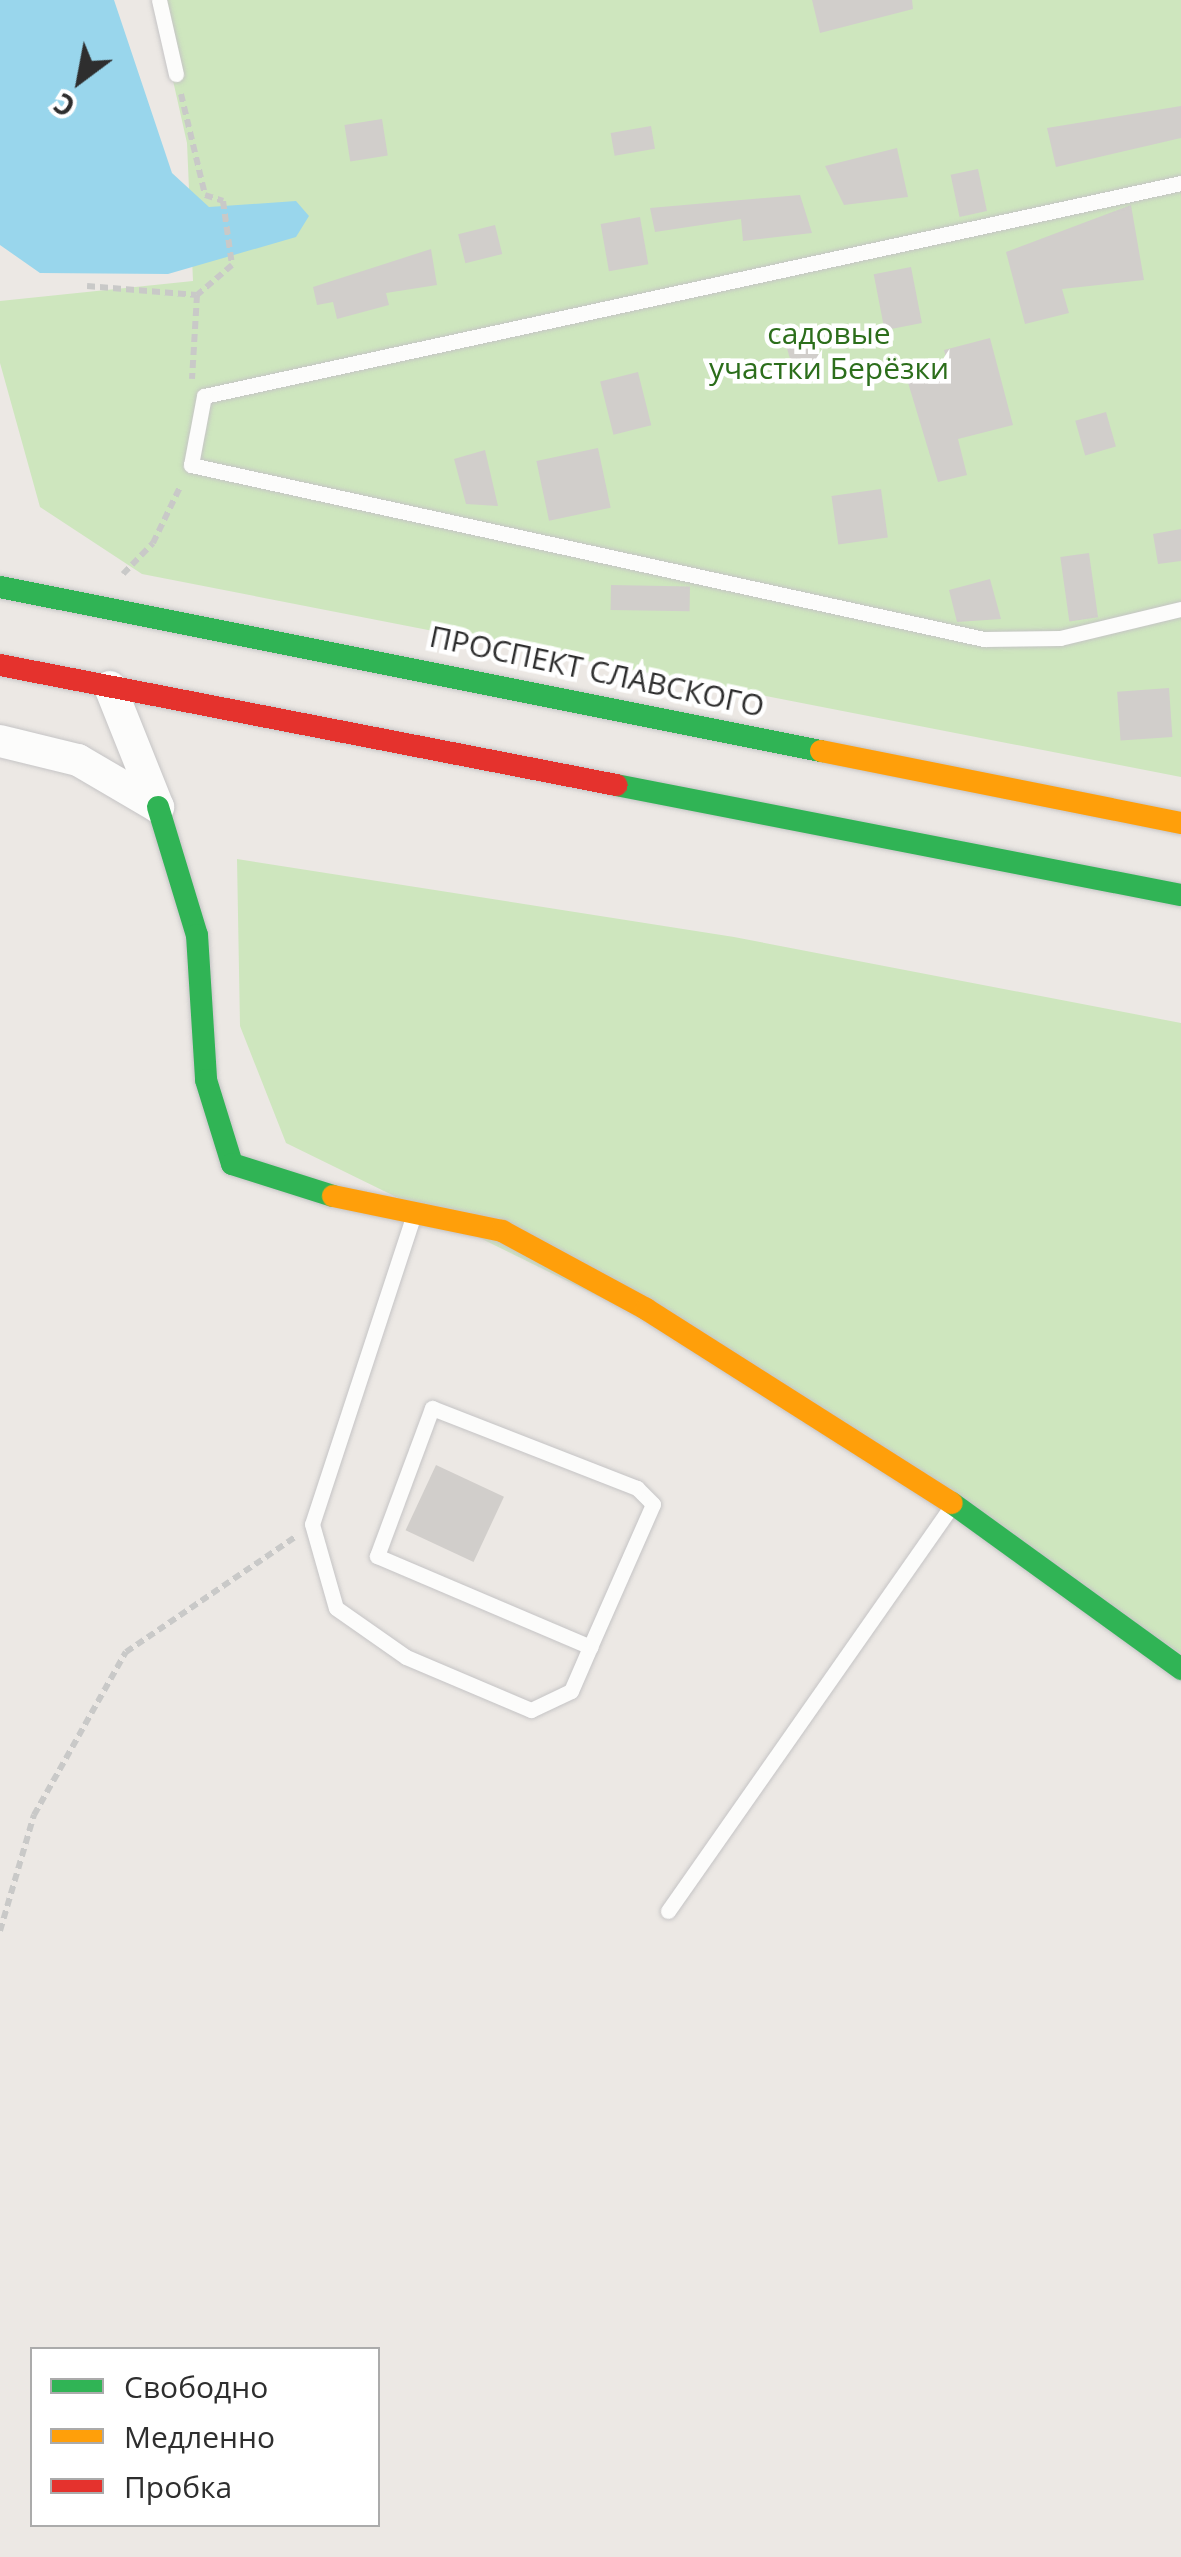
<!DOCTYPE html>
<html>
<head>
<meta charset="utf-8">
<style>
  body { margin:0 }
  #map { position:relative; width:1181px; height:2557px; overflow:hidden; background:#ece8e4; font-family:"Open Sans",sans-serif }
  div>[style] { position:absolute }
  .green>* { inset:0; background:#cee6be }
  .water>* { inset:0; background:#99d6ec }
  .building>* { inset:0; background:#d1cecb; transform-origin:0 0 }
  .path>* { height:6px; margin-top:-3px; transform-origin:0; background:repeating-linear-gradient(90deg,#c9c9c8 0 8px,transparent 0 13px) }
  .roads { filter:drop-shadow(0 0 2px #c5c4c5) drop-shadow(0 0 2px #c5c4c5) }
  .lane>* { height:15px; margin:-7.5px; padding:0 7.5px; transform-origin:7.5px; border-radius:7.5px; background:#fcfcfb }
  .street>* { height:32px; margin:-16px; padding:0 16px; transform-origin:16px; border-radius:16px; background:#fcfcfb }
  .fast>* { height:22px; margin:-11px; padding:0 11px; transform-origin:11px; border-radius:11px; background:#30b455 }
  .slow>* { height:22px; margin:-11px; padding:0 11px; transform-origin:11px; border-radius:11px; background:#ff9f0a }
  .jam>* { height:22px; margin:-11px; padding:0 11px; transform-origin:11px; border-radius:11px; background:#e5322d }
  span { translate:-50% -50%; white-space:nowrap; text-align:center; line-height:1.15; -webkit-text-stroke:9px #fff; paint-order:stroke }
  .park-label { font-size:30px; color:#2c6e1b }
  .street-label { font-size:30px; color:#2e2e2e }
  .legend { position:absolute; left:30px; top:2347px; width:350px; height:180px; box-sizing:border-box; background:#fff; border:2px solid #ababab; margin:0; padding:12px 18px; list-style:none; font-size:30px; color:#2e2e2e }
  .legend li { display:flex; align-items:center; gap:20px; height:50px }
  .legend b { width:50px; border:2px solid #ababab }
  .north { position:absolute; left:30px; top:30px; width:100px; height:100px; -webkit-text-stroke:8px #fff; paint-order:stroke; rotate:212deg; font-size:28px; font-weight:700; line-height:40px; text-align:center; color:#2e2e2e }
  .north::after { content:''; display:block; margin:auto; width:35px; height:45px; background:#2e2e2e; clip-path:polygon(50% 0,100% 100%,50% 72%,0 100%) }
</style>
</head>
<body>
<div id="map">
  <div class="green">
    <div style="clip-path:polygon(155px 0,1181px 0,1181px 777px,142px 574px,40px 507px,0 363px,0 301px,193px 281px,187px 143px)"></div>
    <div style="clip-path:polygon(237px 859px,734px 937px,1181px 1023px,1181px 1654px,802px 1396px,286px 1143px,240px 1026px)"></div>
  </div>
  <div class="water">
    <div style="clip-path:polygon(0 0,114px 0,172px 173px,209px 207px,296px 201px,309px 216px,296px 237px,168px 274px,40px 273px,0 245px)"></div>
  </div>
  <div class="building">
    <div style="clip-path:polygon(812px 0,912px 0,913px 9px,820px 33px)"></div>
    <div style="clip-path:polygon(1181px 106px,1181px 138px,1056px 167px,1047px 128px)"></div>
    <div style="left:382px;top:119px;width:37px;height:38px;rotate:81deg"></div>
    <div style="left:651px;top:126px;width:23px;height:41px;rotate:80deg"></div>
    <div style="clip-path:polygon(897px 148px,908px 197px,844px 205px,825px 166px)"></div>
    <div style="left:978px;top:169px;width:43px;height:28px;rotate:78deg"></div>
    <div style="clip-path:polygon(800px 195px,812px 233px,743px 241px,741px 219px,655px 232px,650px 208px)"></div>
    <div style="clip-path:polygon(1131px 205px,1144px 280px,1062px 289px,1069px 313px,1025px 324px,1006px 252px)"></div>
    <div style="left:640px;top:217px;width:48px;height:40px;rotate:80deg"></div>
    <div style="left:495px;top:225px;width:30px;height:38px;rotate:76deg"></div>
    <div style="clip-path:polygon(431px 249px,437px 285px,386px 293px,389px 305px,337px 319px,333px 302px,317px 305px,313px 287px)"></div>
    <div style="left:911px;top:267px;width:57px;height:38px;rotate:79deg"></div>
    <div style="left:810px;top:328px;width:34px;height:28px;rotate:73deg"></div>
    <div style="clip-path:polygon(990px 338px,1013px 425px,958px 439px,967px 475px,938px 482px,906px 376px,948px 365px,944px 350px)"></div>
    <div style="left:638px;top:372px;width:55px;height:39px;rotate:76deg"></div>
    <div style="left:1106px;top:412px;width:36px;height:32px;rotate:74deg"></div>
    <div style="left:598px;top:448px;width:61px;height:63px;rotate:78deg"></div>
    <div style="clip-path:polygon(485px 450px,498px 506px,466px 504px,454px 459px)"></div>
    <div style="left:881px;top:489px;width:49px;height:50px;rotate:82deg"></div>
    <div style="clip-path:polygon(1181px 529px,1181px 561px,1158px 564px,1153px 534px)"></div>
    <div style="left:1089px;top:553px;width:65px;height:29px;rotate:82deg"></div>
    <div style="clip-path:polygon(990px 579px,1001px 619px,957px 622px,949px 590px)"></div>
    <div style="left:611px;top:585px;width:79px;height:25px;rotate:1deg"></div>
    <div style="left:1169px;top:688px;width:49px;height:52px;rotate:86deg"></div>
    <div style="left:436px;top:1465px;width:75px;height:72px;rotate:25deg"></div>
  </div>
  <div class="path">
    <div style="left:181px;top:94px;width:104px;rotate:76.6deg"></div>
    <div style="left:205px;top:195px;width:19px;rotate:18deg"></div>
    <div style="left:223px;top:201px;width:65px;rotate:82deg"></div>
    <div style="left:232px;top:265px;width:46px;rotate:139.4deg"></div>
    <div style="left:197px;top:295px;width:84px;rotate:93.4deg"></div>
    <div style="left:87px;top:286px;width:110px;rotate:4.7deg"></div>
    <div style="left:123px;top:574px;width:43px;rotate:-45.9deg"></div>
    <div style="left:153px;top:543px;width:64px;rotate:-64.2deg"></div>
    <div style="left:0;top:1931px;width:121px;rotate:-73.7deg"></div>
    <div style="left:34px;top:1815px;width:187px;rotate:-60.6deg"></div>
    <div style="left:126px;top:1652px;width:204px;rotate:-34.2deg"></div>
  </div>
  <div class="roads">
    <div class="lane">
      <div style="left:159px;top:0;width:76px;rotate:77.1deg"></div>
      <div style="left:1181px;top:183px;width:1000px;rotate:167.7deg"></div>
      <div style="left:204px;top:396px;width:70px;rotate:100.7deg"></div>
      <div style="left:191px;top:465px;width:812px;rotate:12.38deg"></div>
      <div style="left:984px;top:639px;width:76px;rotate:-0.8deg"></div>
      <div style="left:1060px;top:638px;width:124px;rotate:-13.5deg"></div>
      <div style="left:413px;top:1217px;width:323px;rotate:108.2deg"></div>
      <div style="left:312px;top:1524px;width:87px;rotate:74.1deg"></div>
      <div style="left:336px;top:1608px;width:85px;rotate:35deg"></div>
      <div style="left:406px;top:1657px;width:136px;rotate:23deg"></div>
      <div style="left:531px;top:1710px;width:44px;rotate:-25.4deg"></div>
      <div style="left:571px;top:1691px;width:48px;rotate:-66.6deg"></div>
      <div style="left:590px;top:1647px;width:156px;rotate:-66.2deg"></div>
      <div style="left:653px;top:1504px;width:23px;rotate:-135deg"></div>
      <div style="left:637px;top:1488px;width:220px;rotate:-158.7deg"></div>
      <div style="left:432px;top:1408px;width:158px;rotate:110.4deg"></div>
      <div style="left:377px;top:1556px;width:232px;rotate:23.1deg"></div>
      <div style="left:668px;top:1911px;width:491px;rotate:-55deg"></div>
    </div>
    <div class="street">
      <div style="left:110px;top:687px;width:129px;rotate:68.2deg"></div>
      <div style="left:0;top:741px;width:80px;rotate:13.7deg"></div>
      <div style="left:78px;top:760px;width:93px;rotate:30.4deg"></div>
    </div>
    <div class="fast">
      <div style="left:0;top:587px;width:837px;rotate:11.3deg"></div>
      <div style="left:616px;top:785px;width:576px;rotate:11.02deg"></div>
      <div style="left:158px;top:807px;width:134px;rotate:73.1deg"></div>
      <div style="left:197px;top:935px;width:145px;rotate:86.4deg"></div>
      <div style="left:206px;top:1080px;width:88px;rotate:72.8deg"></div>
      <div style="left:232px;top:1164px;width:106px;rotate:17.6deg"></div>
      <div style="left:952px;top:1503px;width:283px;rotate:35.9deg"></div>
    </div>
    <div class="slow">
      <div style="left:821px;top:751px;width:367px;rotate:11.3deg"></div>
      <div style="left:333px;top:1196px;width:173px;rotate:11.7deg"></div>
      <div style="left:502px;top:1231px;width:164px;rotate:28.4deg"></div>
      <div style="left:646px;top:1309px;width:362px;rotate:32.4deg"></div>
    </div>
    <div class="jam">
      <div style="left:0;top:665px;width:628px;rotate:11.02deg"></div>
    </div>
  </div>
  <div class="park-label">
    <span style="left:829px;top:350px">садовые<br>участки Берёзки</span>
  </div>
  <div class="street-label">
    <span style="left:597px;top:671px;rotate:12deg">ПРОСПЕКТ СЛАВСКОГО</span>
  </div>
  <ul class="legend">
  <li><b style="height:12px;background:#30b455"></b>Свободно</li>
  <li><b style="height:12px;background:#ff9f0a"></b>Медленно</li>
  <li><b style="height:12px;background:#e5322d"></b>Пробка</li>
  </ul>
  <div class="north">С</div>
</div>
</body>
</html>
